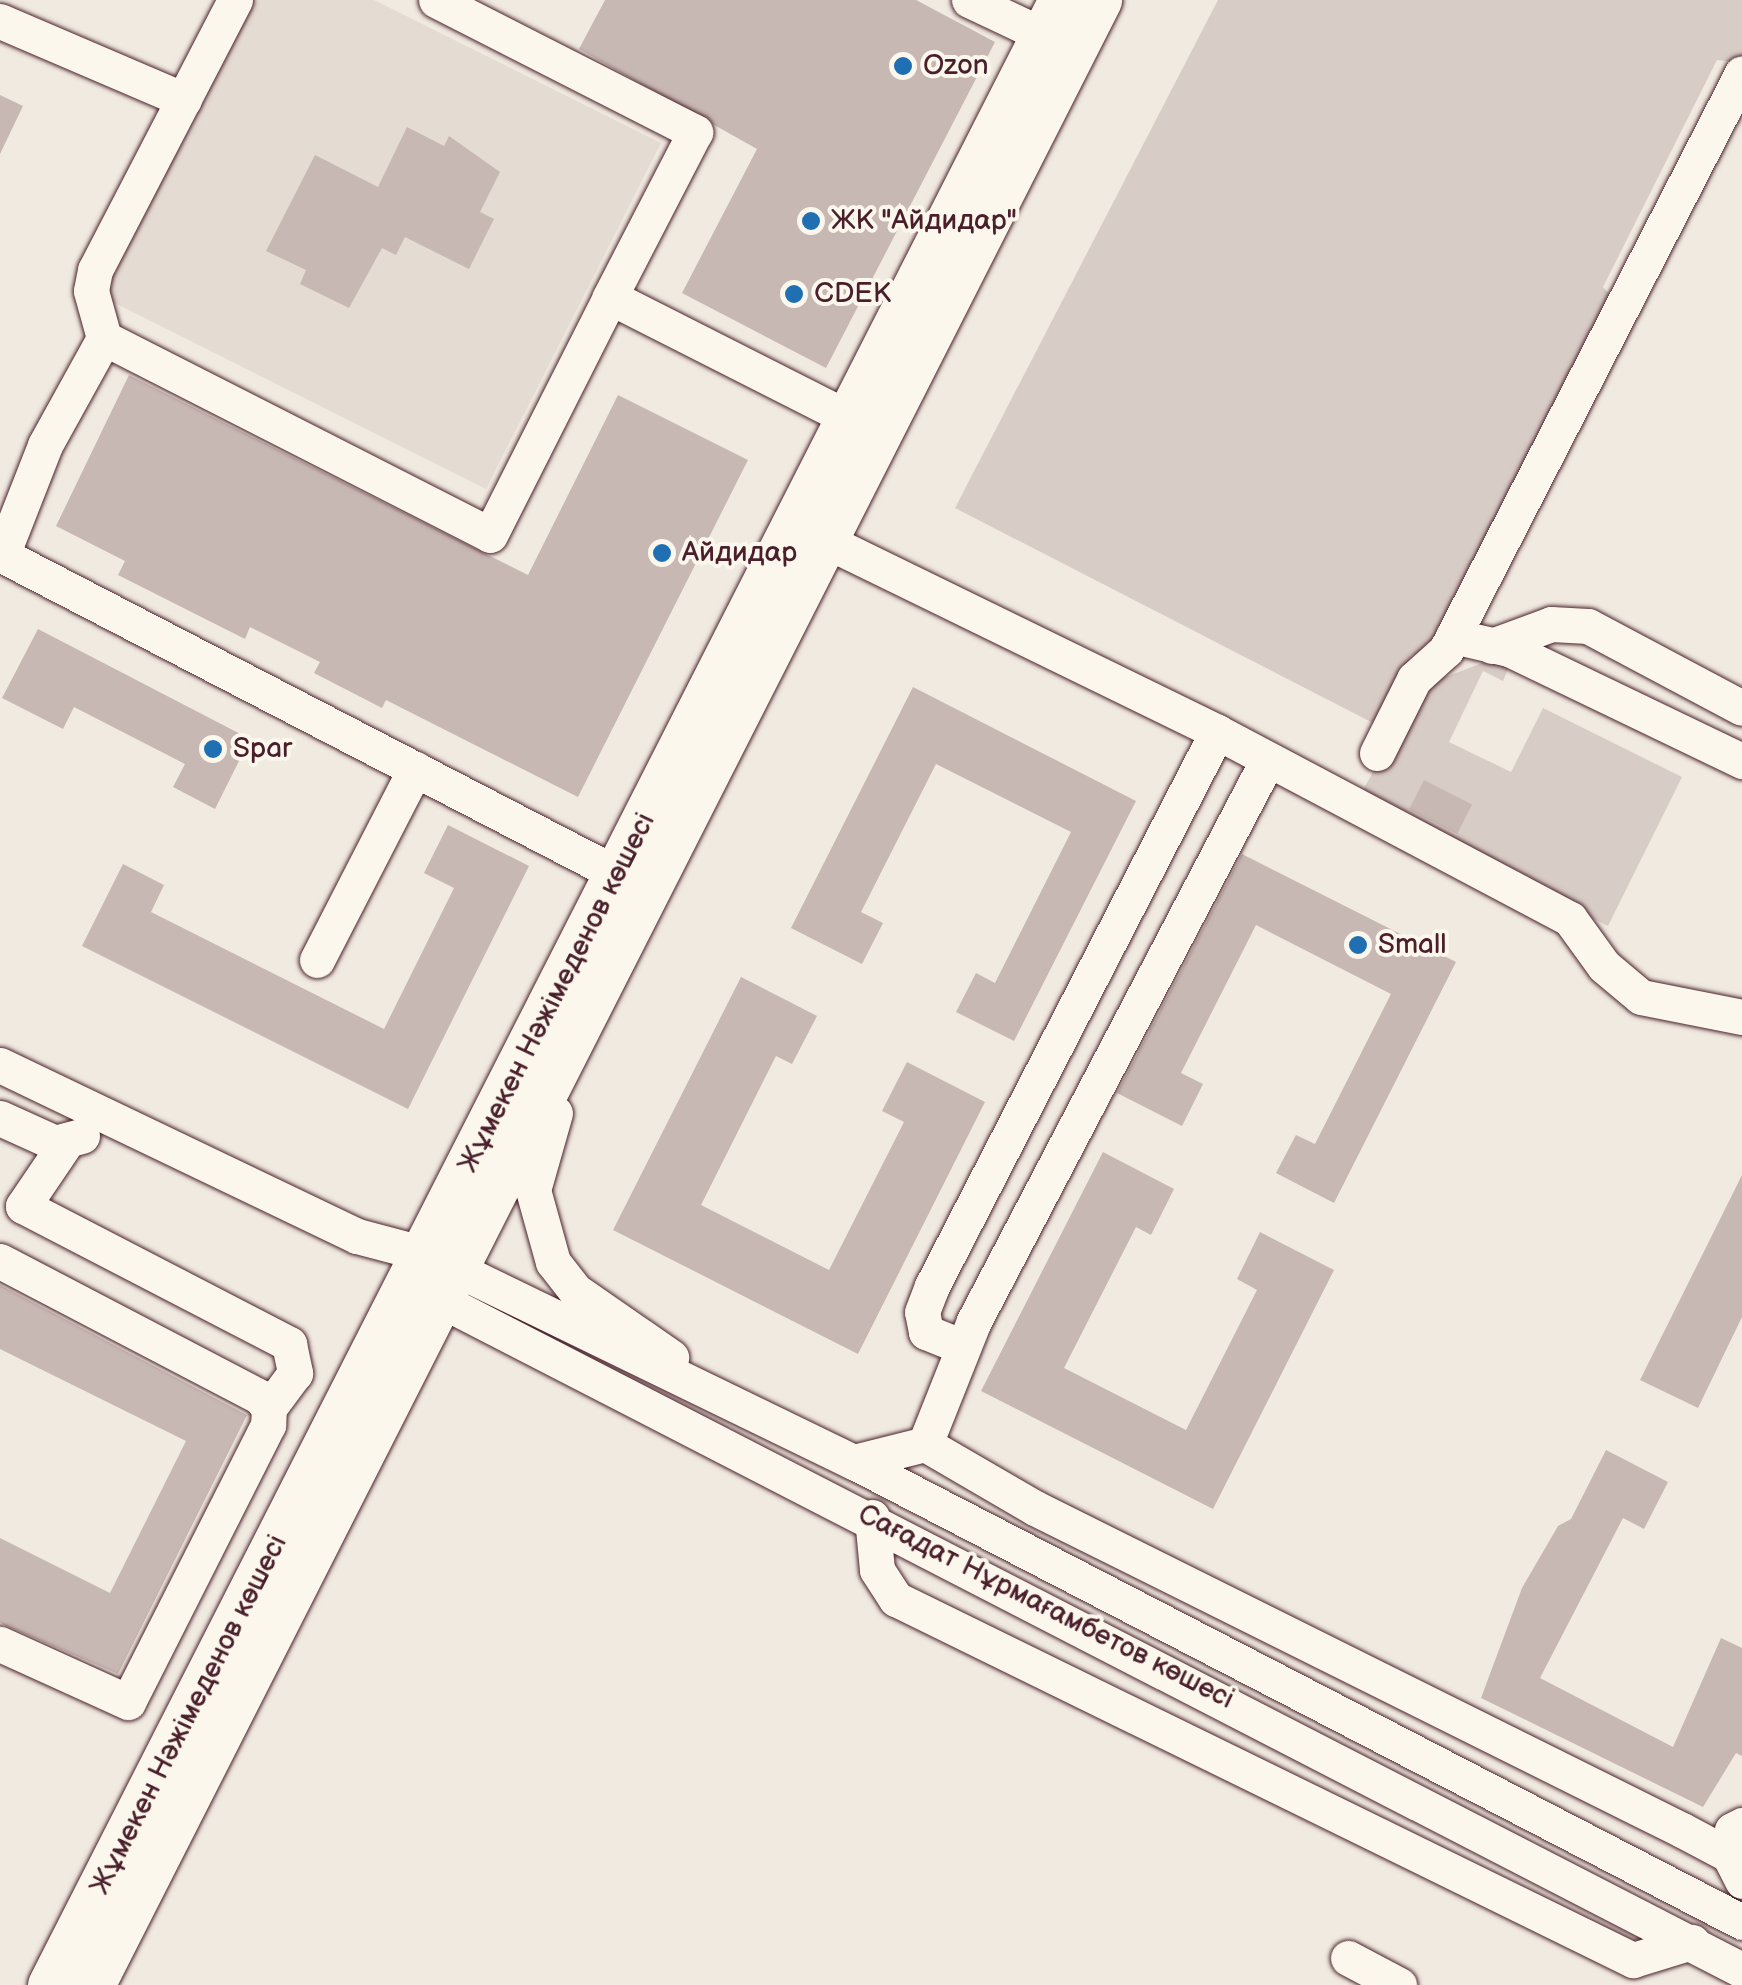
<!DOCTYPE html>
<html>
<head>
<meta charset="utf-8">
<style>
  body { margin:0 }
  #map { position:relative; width:1742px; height:1985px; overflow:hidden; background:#f0eae0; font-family:"Balsamiq Sans",sans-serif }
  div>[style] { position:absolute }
  .built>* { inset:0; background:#e4dbd2 }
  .green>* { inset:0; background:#d8ccc6 }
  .building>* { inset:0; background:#c8b8b3; transform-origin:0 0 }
  .roads { filter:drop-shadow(0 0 2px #4a1f2b) drop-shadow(0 0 2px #4a1f2b) }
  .minor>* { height:35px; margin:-17.5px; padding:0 17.5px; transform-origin:17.5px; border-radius:17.5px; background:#fbf7ec }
  .major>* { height:45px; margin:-22.5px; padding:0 22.5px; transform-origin:22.5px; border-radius:22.5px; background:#fbf7ec }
  .dots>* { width:28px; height:28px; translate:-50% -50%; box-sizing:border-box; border:5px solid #fbf7ec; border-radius:50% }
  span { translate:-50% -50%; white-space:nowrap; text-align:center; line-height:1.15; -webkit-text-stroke:8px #fbf7ec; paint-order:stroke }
  .poi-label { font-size:28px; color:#4a1f2b }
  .left { translate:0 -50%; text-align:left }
  .street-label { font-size:28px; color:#4a1f2b }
</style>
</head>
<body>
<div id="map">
  <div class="built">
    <div style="clip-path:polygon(246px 0,374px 0,661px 143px,486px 489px,95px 293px)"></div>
  </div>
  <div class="green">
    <div style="clip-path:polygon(1218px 0,1742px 0,1742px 63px,1717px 60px,1603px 287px,1618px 304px,1438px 650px,1412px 655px,1375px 724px,955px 508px)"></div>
    <div style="clip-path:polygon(1490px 660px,1508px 669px,1503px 681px,1483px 671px,1449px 742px,1511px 772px,1543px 708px,1682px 777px,1608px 926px,1356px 802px,1422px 686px)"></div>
  </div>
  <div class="building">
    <div style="clip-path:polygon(605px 0,916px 0,995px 42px,826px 368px,682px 293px,757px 149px,579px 49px)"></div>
    <div style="clip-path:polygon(0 95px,23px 106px,0 154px)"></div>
    <div style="clip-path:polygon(407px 127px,444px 146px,449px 136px,500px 172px,480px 212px,494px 219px,469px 269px,405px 237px,396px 255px,382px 248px,349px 308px,300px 284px,306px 270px,266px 251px,315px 155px,378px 187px)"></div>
    <div style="clip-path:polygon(129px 375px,528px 575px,618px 395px,748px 460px,578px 797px,386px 700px,382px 708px,314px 673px,320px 662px,250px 627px,245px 639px,118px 575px,125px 561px,56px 526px)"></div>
    <div style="clip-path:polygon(38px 629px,250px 739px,215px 809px,173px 787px,185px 764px,74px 707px,63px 729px,2px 698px)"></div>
    <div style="clip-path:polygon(913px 687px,1136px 801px,1014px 1041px,956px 1012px,976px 973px,995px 983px,1071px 832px,936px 764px,861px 912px,883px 923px,862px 964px,791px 928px)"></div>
    <div style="left:1424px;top:780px;width:54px;height:33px;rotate:27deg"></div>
    <div style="clip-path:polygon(448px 825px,529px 866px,408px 1109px,82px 946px,123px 864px,164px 885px,151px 912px,384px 1029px,454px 888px,424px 873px)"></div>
    <div style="clip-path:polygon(1242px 854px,1456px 962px,1334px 1203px,1276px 1173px,1296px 1135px,1315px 1144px,1391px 994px,1256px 925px,1181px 1073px,1203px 1084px,1182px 1126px,1117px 1093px)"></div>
    <div style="clip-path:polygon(741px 977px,817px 1016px,792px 1064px,776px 1056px,701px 1205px,829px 1270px,904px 1122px,882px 1111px,907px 1062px,985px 1102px,858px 1354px,613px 1230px)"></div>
    <div style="clip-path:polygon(1103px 1152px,1174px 1189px,1151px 1235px,1136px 1227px,1064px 1368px,1186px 1430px,1257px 1290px,1237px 1279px,1260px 1232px,1334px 1270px,1213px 1509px,981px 1391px)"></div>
    <div style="clip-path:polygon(1742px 1175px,1742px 1317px,1698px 1408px,1640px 1380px)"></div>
    <div style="clip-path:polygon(0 1285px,247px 1415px,118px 1674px,0 1623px,0 1538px,110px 1593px,186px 1441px,0 1349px)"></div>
    <div style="clip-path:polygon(1606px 1450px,1668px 1482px,1644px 1529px,1623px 1518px,1540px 1678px,1673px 1747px,1721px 1638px,1742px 1648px,1742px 1756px,1736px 1753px,1703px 1807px,1481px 1698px,1522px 1588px,1558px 1526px,1571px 1519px)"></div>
  </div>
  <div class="roads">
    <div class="minor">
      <div style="left:235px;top:0;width:304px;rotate:117.4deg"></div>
      <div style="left:95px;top:270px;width:21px;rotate:101deg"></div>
      <div style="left:91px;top:291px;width:49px;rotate:74.5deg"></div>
      <div style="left:104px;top:338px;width:433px;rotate:27deg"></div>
      <div style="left:490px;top:535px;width:267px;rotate:-63.2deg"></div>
      <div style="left:436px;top:0;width:291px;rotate:27deg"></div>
      <div style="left:695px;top:132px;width:186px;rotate:117.3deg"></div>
      <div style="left:610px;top:297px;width:267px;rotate:26.9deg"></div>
      <div style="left:969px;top:0;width:82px;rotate:25.3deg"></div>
      <div style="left:0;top:21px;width:200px;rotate:23.2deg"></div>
      <div style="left:826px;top:541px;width:435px;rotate:26deg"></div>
      <div style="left:1217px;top:732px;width:399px;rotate:27.9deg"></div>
      <div style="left:1570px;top:919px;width:58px;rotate:54.1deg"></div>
      <div style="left:1604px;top:966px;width:48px;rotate:40deg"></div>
      <div style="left:1641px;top:997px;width:103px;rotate:11.2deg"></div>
      <div style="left:0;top:554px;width:695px;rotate:27.41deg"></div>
      <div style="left:2px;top:555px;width:118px;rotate:-68.6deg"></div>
      <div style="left:45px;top:445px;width:122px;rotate:-61.1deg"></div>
      <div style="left:1453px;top:636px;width:57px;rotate:13.1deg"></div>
      <div style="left:1509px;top:649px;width:259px;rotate:25.7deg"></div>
      <div style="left:1492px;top:646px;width:63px;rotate:-20.4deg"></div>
      <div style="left:1551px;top:624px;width:37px;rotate:3deg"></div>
      <div style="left:1588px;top:626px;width:174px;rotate:28deg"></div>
      <div style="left:1377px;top:753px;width:83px;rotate:-63.4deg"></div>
      <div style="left:1414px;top:679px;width:43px;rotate:-42.2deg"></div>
      <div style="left:1446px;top:650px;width:648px;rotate:-62.84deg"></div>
      <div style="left:317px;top:960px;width:215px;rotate:-62.8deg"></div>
      <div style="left:0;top:1065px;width:396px;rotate:25.6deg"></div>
      <div style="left:357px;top:1236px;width:70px;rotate:14.8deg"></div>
      <div style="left:425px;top:1254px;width:477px;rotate:25.9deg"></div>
      <div style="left:854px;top:1462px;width:1000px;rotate:27.38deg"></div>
      <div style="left:555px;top:1113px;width:80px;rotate:105.9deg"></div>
      <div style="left:533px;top:1190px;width:75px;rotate:74.5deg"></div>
      <div style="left:553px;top:1262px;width:37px;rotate:52deg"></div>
      <div style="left:576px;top:1291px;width:116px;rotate:34.8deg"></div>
      <div style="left:0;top:1118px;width:60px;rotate:24.4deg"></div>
      <div style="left:55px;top:1143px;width:28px;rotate:-15deg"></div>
      <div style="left:65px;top:1144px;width:75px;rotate:124.1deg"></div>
      <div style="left:23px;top:1206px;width:300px;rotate:27.4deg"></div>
      <div style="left:289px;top:1344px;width:30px;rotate:78deg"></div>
      <div style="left:295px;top:1373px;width:44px;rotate:126.6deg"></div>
      <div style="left:0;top:1261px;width:293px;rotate:27.6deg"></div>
      <div style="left:260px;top:1397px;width:14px;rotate:51deg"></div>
      <div style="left:269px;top:1408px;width:17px;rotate:93deg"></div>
      <div style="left:268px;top:1425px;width:310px;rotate:116.8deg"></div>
      <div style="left:128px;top:1702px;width:141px;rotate:-155.6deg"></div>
      <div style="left:419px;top:1289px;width:1488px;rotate:27.24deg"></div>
      <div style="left:963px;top:1347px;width:40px;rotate:-158deg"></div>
      <div style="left:926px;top:1332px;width:20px;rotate:-101deg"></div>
      <div style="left:922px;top:1312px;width:28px;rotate:-69deg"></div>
      <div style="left:932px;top:1286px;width:623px;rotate:-62.78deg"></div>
      <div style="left:925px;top:1444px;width:132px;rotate:-68.3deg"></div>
      <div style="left:974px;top:1321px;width:634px;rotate:-62.38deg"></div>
      <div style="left:854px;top:1462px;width:73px;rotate:-14.2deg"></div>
      <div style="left:925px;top:1444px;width:127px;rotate:30.2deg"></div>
      <div style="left:1035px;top:1508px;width:723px;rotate:26.46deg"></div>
      <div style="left:1682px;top:1830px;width:53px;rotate:28deg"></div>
      <div style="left:1729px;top:1855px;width:29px;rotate:63deg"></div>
      <div style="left:872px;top:1517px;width:53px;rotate:84.6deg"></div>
      <div style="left:877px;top:1570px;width:35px;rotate:57deg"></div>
      <div style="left:896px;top:1599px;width:821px;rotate:26.1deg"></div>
      <div style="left:1633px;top:1960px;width:62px;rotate:-17deg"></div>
      <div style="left:1729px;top:1855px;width:25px;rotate:-83deg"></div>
      <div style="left:1732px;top:1830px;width:11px;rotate:-27deg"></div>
      <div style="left:1348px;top:1958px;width:58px;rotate:27.9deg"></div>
    </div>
    <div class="major">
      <div style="left:50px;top:1985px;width:2228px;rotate:-63.01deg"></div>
      <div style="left:92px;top:1985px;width:2226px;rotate:-63.1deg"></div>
    </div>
  </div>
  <div class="dots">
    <div style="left:903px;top:66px;background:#1f6fb2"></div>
    <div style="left:811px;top:221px;background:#1f6fb2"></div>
    <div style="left:794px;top:294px;background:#1f6fb2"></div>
    <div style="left:662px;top:553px;background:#1f6fb2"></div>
    <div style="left:213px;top:749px;background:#1f6fb2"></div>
    <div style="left:1358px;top:945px;background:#1f6fb2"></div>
  </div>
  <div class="poi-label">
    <span class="left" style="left:923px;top:66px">Ozon</span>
    <span class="left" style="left:831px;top:221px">ЖК "Айдидар"</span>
    <span class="left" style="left:814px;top:294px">CDEK</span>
    <span class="left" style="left:682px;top:553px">Айдидар</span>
    <span class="left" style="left:233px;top:749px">Spar</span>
    <span class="left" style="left:1378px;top:945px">Small</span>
  </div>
  <div class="street-label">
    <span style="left:557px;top:993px;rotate:-63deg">Жұмекен Нәжімеденов көшесі</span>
    <span style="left:1046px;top:1607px;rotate:27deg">Сағадат Нұрмағамбетов көшесі</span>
    <span style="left:189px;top:1715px;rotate:-63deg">Жұмекен Нәжімеденов көшесі</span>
  </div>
</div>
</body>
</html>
